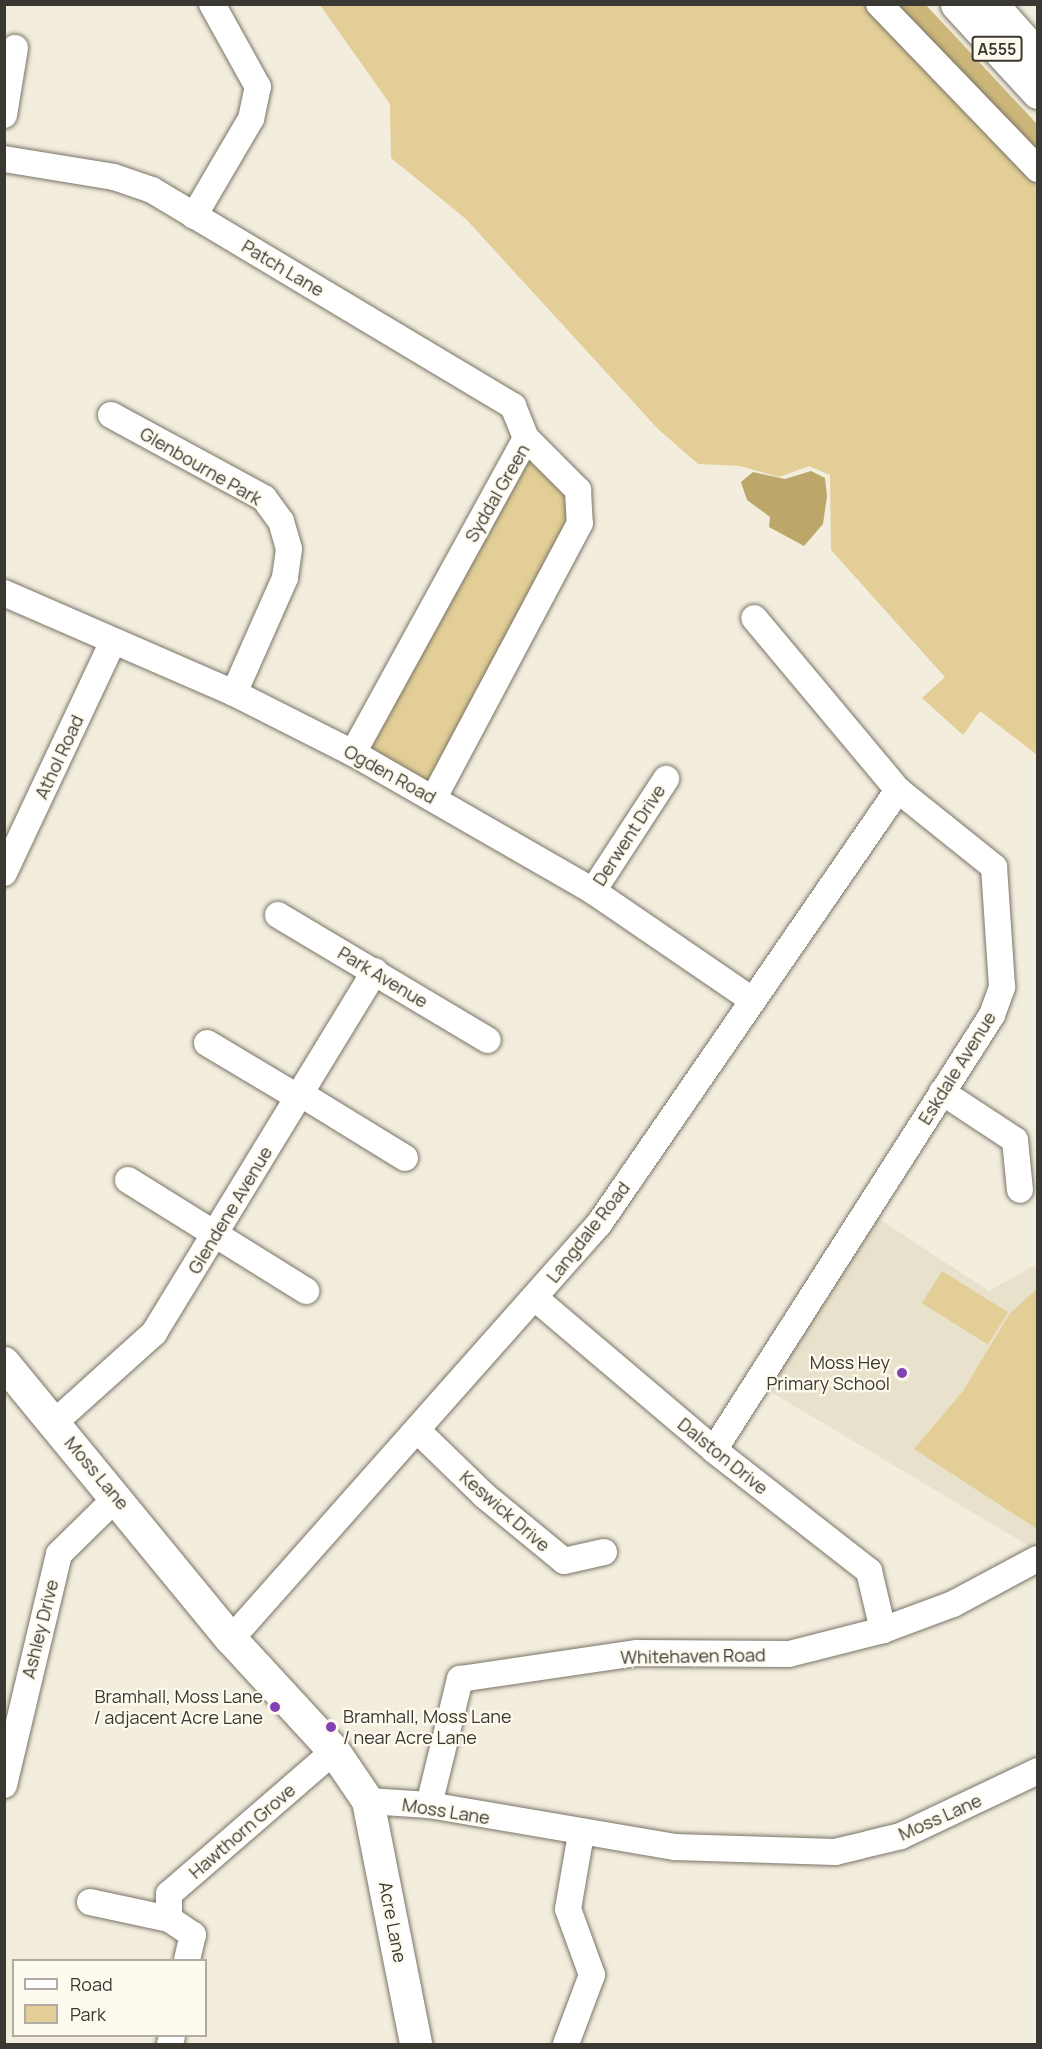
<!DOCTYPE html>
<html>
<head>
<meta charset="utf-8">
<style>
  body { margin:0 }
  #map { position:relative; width:1042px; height:2049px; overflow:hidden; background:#f2eddd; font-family:Manrope,sans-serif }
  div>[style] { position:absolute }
  .built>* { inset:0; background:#e8e1cb }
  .green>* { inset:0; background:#e2ce96; transform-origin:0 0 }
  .forest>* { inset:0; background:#ccb679 }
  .water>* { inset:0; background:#bca669 }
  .roads { filter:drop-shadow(0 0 2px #797467) drop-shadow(0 0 2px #797467) }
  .minor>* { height:26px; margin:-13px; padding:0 13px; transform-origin:13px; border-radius:13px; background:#fff }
  .major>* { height:32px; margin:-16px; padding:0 16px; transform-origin:16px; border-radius:16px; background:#fff }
  .highway>* { height:33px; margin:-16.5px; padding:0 16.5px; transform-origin:16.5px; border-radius:16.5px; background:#fff }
  .dots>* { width:16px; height:16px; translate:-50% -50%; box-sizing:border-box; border:3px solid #fffaee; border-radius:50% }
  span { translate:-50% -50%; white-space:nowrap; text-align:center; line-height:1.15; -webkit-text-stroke:4.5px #fffaee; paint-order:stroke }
  .shield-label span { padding:2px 4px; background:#fffaee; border:2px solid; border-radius:4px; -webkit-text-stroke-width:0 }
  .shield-label { font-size:16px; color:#3a3832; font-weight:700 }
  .street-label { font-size:18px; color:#3a3832 }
  .poi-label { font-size:18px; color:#3a3832 }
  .right { translate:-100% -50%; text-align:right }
  .left { translate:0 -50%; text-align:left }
  .frame { position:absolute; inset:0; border:6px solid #3a3832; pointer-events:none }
  .legend { position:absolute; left:12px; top:1959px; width:195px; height:78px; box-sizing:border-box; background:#fffaee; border:2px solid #b0aca3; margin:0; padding:8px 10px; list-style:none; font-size:18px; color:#3a3832 }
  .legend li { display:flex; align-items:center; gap:12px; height:30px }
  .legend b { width:30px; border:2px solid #b0aca3 }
</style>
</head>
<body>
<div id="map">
  <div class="built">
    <div style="clip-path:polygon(865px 1210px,989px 1291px,1033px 1266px,1037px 1269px,1037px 1559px,1029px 1546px,759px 1385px)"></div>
  </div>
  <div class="green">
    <div style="clip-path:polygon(320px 5px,866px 5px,1026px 170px,1038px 184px,1037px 755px,980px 711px,963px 735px,922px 698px,945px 677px,831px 550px,830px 475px,809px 466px,779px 477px,740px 466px,698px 464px,658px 429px,466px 219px,391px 158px,390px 104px)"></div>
    <div style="clip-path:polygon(526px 438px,582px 506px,434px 798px,353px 753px)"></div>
    <div style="left:942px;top:1271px;width:78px;height:38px;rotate:32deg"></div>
    <div style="clip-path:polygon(1037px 1289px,1037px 1529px,914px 1449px,963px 1391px,1010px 1313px)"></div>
  </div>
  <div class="forest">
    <div style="clip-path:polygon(879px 5px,926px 5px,1037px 124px,1037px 169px)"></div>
  </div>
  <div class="water">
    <div style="clip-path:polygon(811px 471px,825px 478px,827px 496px,823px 524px,804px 546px,769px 527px,770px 517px,747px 500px,741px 482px,753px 472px,785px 479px)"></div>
  </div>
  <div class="roads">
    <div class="minor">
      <div style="left:879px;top:4px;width:229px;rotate:46.1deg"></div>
      <div style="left:4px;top:115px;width:68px;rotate:-80.7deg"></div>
      <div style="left:4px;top:159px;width:111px;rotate:9.3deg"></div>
      <div style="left:114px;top:177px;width:40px;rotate:18.9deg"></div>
      <div style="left:152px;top:190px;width:421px;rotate:30.9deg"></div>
      <div style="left:513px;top:406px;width:35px;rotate:68deg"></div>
      <div style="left:194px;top:216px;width:113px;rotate:-59.6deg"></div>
      <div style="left:251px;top:119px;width:33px;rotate:-78deg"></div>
      <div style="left:258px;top:87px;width:95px;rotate:-119deg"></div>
      <div style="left:111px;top:415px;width:174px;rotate:28.5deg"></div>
      <div style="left:264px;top:498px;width:29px;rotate:54deg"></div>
      <div style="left:281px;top:521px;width:29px;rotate:74deg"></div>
      <div style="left:289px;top:549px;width:29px;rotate:98deg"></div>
      <div style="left:285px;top:578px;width:126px;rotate:113.9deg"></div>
      <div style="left:4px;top:593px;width:251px;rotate:23.5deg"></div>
      <div style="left:234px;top:693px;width:133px;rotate:26.8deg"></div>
      <div style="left:353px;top:753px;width:277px;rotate:29.9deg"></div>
      <div style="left:593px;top:891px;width:193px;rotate:34.4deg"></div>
      <div style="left:353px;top:753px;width:359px;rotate:-61.2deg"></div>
      <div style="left:526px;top:438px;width:74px;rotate:45deg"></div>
      <div style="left:578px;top:490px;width:33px;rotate:87deg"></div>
      <div style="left:580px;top:523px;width:311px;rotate:118deg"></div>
      <div style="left:4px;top:873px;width:256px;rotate:-64.8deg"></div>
      <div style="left:593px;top:891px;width:134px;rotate:-56.9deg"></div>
      <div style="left:278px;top:915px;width:244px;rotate:30.8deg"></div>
      <div style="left:207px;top:1043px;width:107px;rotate:30.9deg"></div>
      <div style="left:942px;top:1092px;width:87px;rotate:33.3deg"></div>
      <div style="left:1015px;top:1140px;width:50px;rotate:84.3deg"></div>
      <div style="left:301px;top:1094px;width:122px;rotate:31.6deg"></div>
      <div style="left:128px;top:1180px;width:210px;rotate:31.9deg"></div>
      <div style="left:535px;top:1298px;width:235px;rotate:40.3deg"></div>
      <div style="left:714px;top:1450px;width:197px;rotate:38deg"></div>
      <div style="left:869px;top:1571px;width:61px;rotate:76.7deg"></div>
      <div style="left:54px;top:1423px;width:135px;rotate:-42deg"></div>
      <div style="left:154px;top:1333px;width:424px;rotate:-58.6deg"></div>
      <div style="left:418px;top:1431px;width:93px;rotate:44.1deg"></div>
      <div style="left:485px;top:1496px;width:102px;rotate:39.4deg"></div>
      <div style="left:564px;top:1561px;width:41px;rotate:-12.7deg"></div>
      <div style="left:714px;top:1450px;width:516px;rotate:-57.42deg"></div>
      <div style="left:992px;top:1015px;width:30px;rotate:-70deg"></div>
      <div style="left:1002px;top:987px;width:120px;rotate:-93.8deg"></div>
      <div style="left:994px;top:867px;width:123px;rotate:-141.3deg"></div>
      <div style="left:898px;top:790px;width:224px;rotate:-129.9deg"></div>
      <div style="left:231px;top:1639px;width:555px;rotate:-48.44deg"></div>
      <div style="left:599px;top:1224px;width:527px;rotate:-55.44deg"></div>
      <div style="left:4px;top:1785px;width:237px;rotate:-76.6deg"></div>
      <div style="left:59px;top:1554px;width:81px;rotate:-44.5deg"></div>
      <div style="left:368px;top:1801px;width:61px;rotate:3.8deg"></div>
      <div style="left:429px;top:1805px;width:250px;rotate:9.7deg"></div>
      <div style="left:675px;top:1847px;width:160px;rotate:1.8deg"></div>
      <div style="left:835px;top:1852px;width:68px;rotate:-13.6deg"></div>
      <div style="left:901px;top:1836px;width:152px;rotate:-25.4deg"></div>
      <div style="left:429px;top:1805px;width:130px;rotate:-76.2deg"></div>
      <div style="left:460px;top:1679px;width:179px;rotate:-8.4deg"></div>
      <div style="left:637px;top:1653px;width:152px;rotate:0.4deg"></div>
      <div style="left:789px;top:1654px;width:97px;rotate:-14.3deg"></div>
      <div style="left:883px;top:1630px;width:75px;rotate:-20.4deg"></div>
      <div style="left:953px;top:1604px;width:95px;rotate:-28.2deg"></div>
      <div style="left:90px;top:1902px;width:81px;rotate:12.1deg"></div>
      <div style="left:187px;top:1960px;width:26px;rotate:-77deg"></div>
      <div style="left:193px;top:1935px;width:29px;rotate:-146deg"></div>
      <div style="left:169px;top:1919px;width:25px;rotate:-90deg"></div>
      <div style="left:169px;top:1894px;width:218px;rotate:-40.9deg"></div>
      <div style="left:170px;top:2044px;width:8px;rotate:-76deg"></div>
      <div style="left:566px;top:2044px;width:74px;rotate:-69.4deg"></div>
      <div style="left:592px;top:1975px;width:70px;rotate:-110deg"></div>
      <div style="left:568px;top:1909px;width:76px;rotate:-80.2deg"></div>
    </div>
    <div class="major">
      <div style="left:4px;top:1363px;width:357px;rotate:50.6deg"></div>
      <div style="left:231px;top:1639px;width:152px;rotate:47.4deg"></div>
      <div style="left:334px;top:1751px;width:60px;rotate:55.8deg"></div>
      <div style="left:368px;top:1801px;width:248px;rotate:78.8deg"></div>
    </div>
    <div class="highway">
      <div style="left:957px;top:4px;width:120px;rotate:47.4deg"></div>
      <div style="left:991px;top:4px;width:71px;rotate:48.4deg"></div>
    </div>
  </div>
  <div class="dots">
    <div style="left:902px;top:1373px;background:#8441b5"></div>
    <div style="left:275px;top:1707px;background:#8441b5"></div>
    <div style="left:331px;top:1727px;background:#8441b5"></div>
  </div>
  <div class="shield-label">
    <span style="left:997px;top:49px">A555</span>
  </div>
  <div class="street-label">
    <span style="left:283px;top:268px;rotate:31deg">Patch Lane</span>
    <span style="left:201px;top:466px;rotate:30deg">Glenbourne Park</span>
    <span style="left:497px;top:493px;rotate:-60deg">Syddal Green</span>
    <span style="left:59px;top:757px;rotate:-65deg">Athol Road</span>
    <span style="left:390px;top:774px;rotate:29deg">Ogden Road</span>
    <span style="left:629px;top:835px;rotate:-57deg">Derwent Drive</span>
    <span style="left:383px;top:977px;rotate:31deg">Park Avenue</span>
    <span style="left:957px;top:1068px;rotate:-58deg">Eskdale Avenue</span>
    <span style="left:230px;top:1210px;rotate:-59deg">Glendene Avenue</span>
    <span style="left:588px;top:1232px;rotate:-52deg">Langdale Road</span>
    <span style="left:723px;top:1456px;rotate:39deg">Dalston Drive</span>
    <span style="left:97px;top:1473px;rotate:50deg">Moss Lane</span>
    <span style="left:505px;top:1511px;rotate:41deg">Keswick Drive</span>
    <span style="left:40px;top:1629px;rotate:-76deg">Ashley Drive</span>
    <span style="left:693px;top:1656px;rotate:-1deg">Whitehaven Road</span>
    <span style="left:446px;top:1811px;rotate:9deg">Moss Lane</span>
    <span style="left:940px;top:1817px;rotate:-24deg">Moss Lane</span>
    <span style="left:242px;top:1831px;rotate:-41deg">Hawthorn Grove</span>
    <span style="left:393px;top:1922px;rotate:79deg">Acre Lane</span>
  </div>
  <div class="poi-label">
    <span class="right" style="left:890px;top:1373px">Moss Hey<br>Primary School</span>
    <span class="right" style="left:263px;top:1707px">Bramhall, Moss Lane<br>/ adjacent Acre Lane</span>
    <span class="left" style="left:343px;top:1727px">Bramhall, Moss Lane<br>/ near Acre Lane</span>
  </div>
  <div class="frame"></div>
  <ul class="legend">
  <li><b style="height:8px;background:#fff"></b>Road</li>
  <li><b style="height:16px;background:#e2ce96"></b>Park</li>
  </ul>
</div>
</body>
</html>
